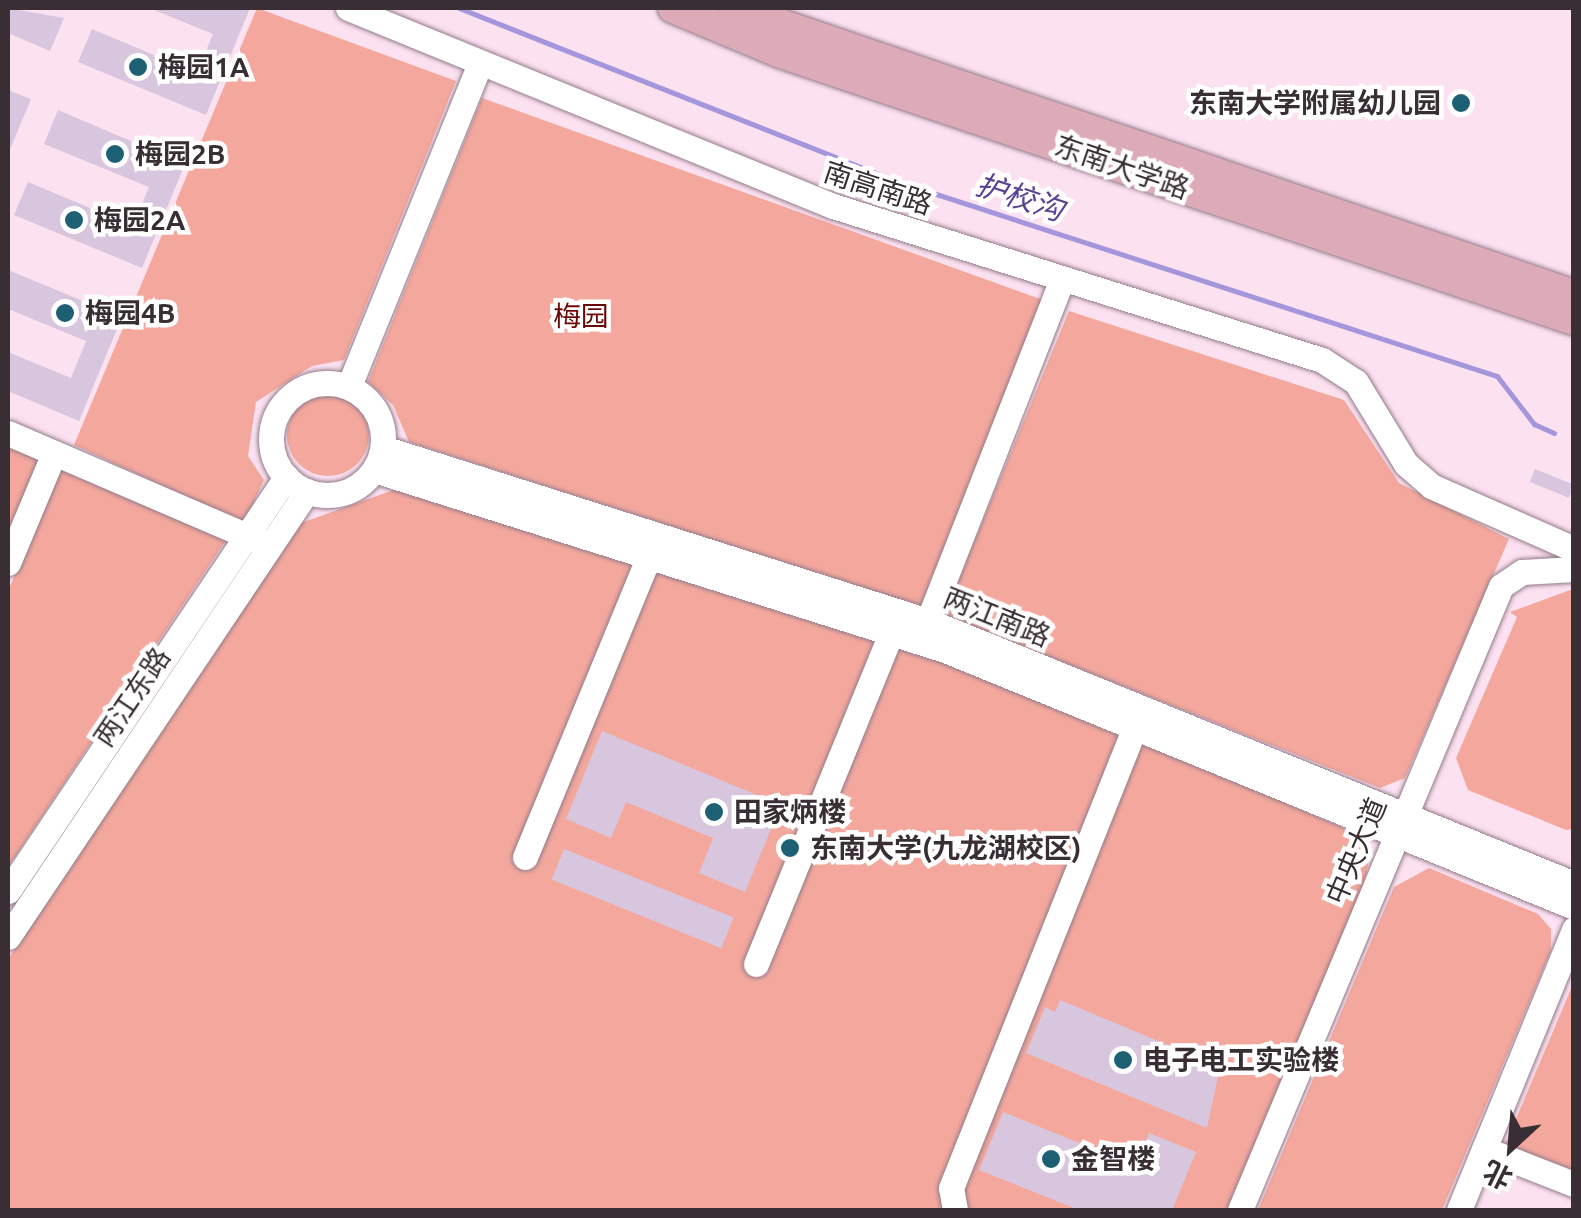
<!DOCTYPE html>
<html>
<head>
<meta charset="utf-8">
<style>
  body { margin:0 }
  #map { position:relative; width:1581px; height:1218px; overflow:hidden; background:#fce1f1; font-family:Ubuntu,"Noto Sans SC",sans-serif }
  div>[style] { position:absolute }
  .green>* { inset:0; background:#f4a89d }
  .round { border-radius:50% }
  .stream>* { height:5px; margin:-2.5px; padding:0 2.5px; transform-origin:2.5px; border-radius:2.5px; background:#a496db }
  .building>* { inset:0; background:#d7c6dd; transform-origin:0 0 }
  .roads { filter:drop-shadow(0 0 2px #937b8a) drop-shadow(0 0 2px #937b8a) }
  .minor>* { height:25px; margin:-12.5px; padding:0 12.5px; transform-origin:12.5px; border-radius:12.5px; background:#fff }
  .minor>.ring { margin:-12.5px; padding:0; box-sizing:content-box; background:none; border:25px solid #fff; border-radius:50% }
  .major>* { height:30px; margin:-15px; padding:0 15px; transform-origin:15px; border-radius:15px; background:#ddabb7 }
  .dots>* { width:28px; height:28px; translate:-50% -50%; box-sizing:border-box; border:5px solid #fff; border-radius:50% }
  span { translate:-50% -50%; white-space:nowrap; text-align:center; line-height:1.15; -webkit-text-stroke:9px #fff; paint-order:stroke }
  .poi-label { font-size:28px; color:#382e34; font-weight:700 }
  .left { translate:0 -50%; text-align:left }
  .right { translate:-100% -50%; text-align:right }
  .street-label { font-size:28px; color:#382e34 }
  .park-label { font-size:28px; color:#690807 }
  .water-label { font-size:30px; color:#584293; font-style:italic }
  .frame { position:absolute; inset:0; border:10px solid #382e34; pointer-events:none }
  .north { position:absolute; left:1461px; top:1098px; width:100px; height:100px; -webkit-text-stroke:8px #fff; paint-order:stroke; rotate:206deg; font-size:28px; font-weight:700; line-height:40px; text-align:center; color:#382e34 }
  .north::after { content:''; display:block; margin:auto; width:35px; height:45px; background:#382e34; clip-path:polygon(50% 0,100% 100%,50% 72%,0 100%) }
</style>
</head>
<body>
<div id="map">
  <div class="green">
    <div style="clip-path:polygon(257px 8px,456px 81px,344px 360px,312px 366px,256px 402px,248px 456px,264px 480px,244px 523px,74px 445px)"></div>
    <div style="clip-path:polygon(482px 98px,1046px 301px,923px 607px,409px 442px,393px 405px,368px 382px)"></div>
    <div style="clip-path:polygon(1069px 311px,1344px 400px,1399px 483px,1509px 539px,1405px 778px,1380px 788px,944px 615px)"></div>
    <div class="round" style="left:287px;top:394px;width:82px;height:82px"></div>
    <div style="clip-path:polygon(8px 442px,46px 458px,8px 548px)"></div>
    <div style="clip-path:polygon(60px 469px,226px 540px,8px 867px,8px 591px)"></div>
    <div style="clip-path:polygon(402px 487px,945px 660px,1361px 835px,1369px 859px,1363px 892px,1232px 1210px,8px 1210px,8px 959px,301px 523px)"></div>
    <div style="clip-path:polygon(1573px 589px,1574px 829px,1566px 830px,1468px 790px,1456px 758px,1517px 617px,1510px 612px)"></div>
    <div style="clip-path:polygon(1429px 868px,1538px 914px,1551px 929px,1551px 950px,1442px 1210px,1258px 1210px,1394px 887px)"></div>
    <div style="clip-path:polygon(1573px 984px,1573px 1173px,1505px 1145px)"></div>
  </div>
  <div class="stream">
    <div style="left:459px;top:8px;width:470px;rotate:21.6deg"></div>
    <div style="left:896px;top:181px;width:632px;rotate:17.98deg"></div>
    <div style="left:1497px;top:376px;width:61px;rotate:52.4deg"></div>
    <div style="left:1534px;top:424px;width:22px;rotate:24deg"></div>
  </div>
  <div class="building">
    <div style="clip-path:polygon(8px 8px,64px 18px,50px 51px,8px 33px)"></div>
    <div style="clip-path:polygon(149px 8px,250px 8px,206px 115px,78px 62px,92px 29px,197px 73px,213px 34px)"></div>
    <div style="clip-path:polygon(8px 90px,31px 99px,8px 154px)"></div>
    <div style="clip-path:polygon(58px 110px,185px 164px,142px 268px,14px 215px,28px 182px,133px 226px,149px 187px,44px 144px)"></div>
    <div style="clip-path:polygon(8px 270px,122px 317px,79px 421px,8px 391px,8px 352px,71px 378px,86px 341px,8px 309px)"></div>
    <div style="left:1535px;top:469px;width:42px;height:14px;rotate:22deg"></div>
    <div style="clip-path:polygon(602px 731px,781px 805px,745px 892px,699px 873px,713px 838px,626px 802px,611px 838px,566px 819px)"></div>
    <div style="left:564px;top:849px;width:183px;height:33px;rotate:22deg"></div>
    <div style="clip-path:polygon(1060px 1000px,1220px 1067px,1207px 1128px,1026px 1053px,1045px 1007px,1055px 1012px)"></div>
    <div style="clip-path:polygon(1003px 1112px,1136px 1166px,1149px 1133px,1196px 1152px,1172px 1210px,1079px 1210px,979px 1170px)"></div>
  </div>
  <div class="roads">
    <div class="minor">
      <div style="left:348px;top:8px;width:524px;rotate:22.21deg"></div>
      <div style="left:833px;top:206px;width:513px;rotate:17.48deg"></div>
      <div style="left:1322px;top:360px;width:40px;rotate:32.9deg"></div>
      <div style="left:1356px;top:382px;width:96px;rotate:58.6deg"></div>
      <div style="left:1406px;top:464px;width:33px;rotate:41deg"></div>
      <div style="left:1431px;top:486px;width:156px;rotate:23.8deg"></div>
      <div class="ring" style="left:271px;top:383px;width:87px;height:87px"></div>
      <div style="left:349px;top:386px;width:345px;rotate:-67.9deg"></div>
      <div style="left:8px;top:433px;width:275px;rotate:23.3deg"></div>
      <div style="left:383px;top:448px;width:572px;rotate:17.61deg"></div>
      <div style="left:928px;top:621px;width:697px;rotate:22.15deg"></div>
      <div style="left:374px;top:470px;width:599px;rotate:17.5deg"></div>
      <div style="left:945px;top:650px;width:679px;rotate:22.22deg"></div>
      <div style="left:8px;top:563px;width:119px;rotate:-67.3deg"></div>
      <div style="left:923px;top:634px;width:381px;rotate:-68.6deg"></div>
      <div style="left:525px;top:857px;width:323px;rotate:-67.6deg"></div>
      <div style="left:8px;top:891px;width:499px;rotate:-56.1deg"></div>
      <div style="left:8px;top:937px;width:537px;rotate:-56.16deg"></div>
      <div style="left:756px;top:964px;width:354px;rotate:-67.8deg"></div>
      <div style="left:1484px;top:1149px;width:97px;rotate:21.3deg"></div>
      <div style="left:955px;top:1210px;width:22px;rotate:-100deg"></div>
      <div style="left:951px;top:1188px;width:510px;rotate:-68.26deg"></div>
      <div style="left:1240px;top:1210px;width:676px;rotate:-67.3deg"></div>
      <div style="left:1501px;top:586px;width:25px;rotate:-34deg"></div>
      <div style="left:1522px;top:572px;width:52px;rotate:-3.3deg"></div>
      <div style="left:1459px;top:1210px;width:304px;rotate:-67.7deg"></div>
    </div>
    <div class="major">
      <div style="left:673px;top:8px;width:114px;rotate:22.7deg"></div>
      <div style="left:778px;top:52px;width:840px;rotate:18.61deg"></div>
      <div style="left:733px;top:8px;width:889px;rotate:18.84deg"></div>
    </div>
  </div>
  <div class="dots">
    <div style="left:138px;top:67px;background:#1d6073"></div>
    <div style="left:1461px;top:103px;background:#1d6073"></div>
    <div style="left:115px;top:154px;background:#1d6073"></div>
    <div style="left:74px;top:220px;background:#1d6073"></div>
    <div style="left:65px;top:313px;background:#1d6073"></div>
    <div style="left:714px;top:812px;background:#1d6073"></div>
    <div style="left:790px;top:848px;background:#1d6073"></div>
    <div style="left:1123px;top:1060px;background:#1d6073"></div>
    <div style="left:1051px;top:1159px;background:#1d6073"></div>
  </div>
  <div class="poi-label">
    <span class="left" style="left:158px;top:67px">梅园1A</span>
    <span class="right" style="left:1441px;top:103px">东南大学附属幼儿园</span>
    <span class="left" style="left:135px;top:154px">梅园2B</span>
    <span class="left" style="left:94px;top:220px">梅园2A</span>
    <span class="left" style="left:85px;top:313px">梅园4B</span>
    <span class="left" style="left:734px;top:812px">田家炳楼</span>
    <span class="left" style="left:810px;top:848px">东南大学(九龙湖校区)</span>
    <span class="left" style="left:1143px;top:1060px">电子电工实验楼</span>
    <span class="left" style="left:1071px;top:1159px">金智楼</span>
  </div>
  <div class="street-label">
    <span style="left:1122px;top:167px;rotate:19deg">东南大学路</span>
    <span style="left:878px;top:188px;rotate:18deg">南高南路</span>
    <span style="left:997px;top:617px;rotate:22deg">两江南路</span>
    <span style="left:132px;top:697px;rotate:-56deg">两江东路</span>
    <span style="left:1356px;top:851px;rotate:-67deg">中央大道</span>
  </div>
  <div class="park-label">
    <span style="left:581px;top:316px">梅园</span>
  </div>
  <div class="water-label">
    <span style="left:1020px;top:197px;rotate:18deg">护校沟</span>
  </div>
  <div class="frame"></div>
  <div class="north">北</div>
</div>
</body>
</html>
